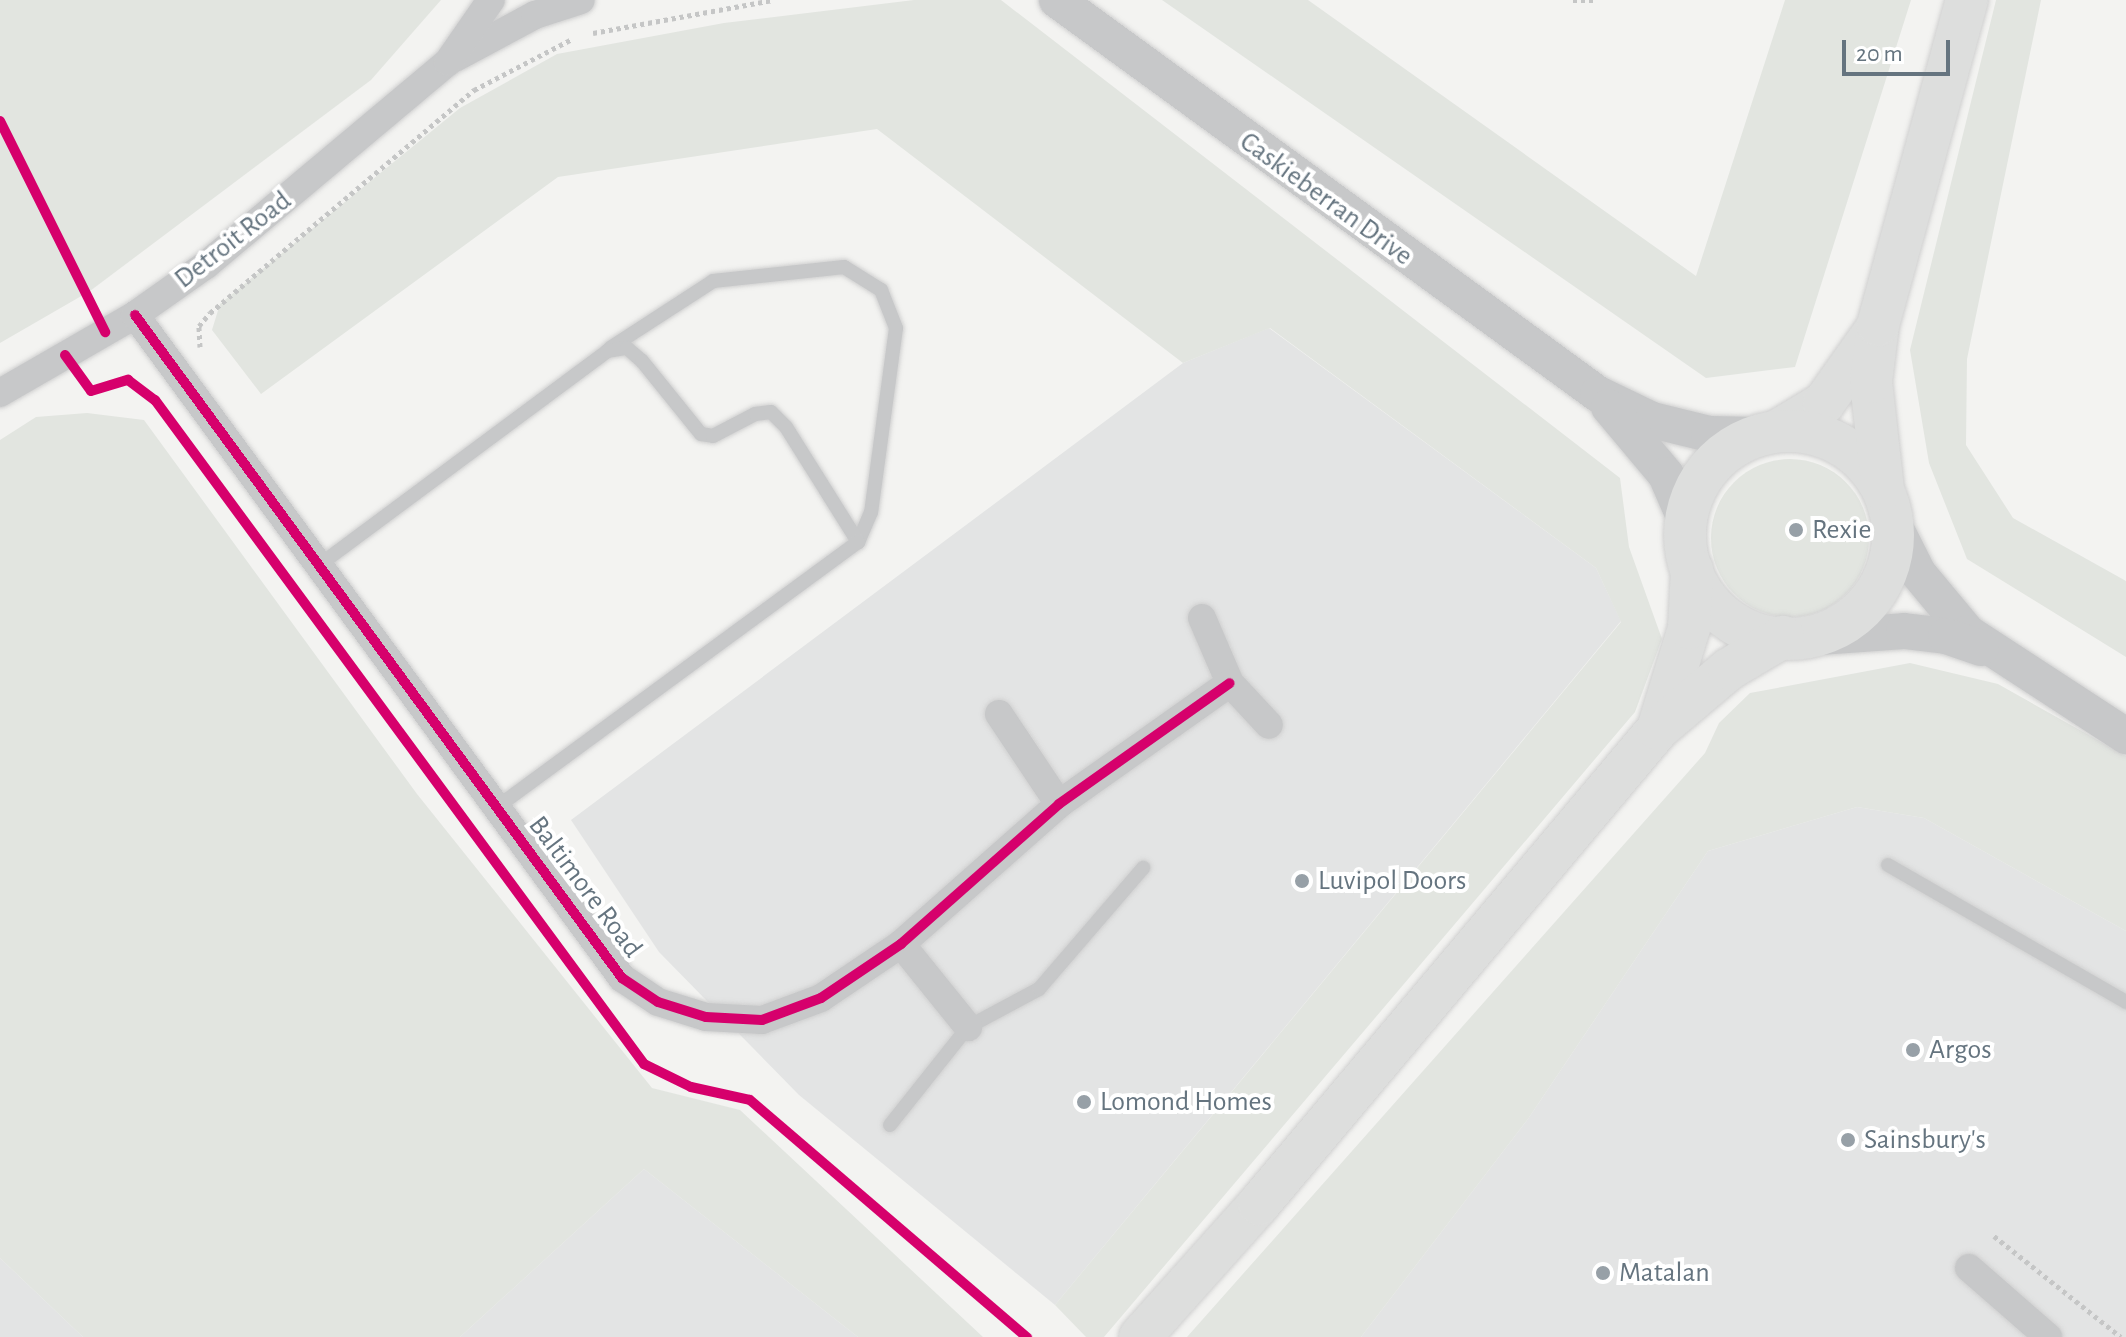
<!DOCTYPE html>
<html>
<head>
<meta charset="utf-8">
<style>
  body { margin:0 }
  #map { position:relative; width:2126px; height:1337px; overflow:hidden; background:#f3f3f1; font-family:"Alegreya Sans",sans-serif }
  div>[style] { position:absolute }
  .built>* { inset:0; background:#e3e4e4 }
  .green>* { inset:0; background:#e2e5e0 }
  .round { border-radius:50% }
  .path>* { height:5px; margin-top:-2.5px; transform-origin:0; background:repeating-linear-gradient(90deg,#c5c6c6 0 4px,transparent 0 8px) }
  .roads { filter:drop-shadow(0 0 2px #d0d0d0) drop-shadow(0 0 2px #d0d0d0) }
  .service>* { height:14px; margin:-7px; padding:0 7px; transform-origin:7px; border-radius:7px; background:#c7c8c9 }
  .minor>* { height:28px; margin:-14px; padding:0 14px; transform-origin:14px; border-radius:14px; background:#c7c8c9 }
  .tertiary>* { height:36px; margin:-18px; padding:0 18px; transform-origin:18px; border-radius:18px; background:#c7c8c9 }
  .secondary>* { height:42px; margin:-21px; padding:0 21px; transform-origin:21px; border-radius:21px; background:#dddedd }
  .secondary>.ring { margin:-21px; padding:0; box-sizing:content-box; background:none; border:42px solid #dddedd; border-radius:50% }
  .cycleway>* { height:10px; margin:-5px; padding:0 5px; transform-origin:5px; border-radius:5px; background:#d6006c }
  .dots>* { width:22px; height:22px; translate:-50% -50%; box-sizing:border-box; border:4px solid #fff; border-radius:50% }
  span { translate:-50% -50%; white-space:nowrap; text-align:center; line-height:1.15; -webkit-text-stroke:8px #fff; paint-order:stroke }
  .street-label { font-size:28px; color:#65747f }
  .poi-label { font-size:28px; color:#65747f }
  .left { translate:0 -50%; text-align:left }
  .scale { position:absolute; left:1842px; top:40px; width:108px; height:36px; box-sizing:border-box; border:4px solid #65747f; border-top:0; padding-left:10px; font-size:24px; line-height:28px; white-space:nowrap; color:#65747f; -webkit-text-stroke:6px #fff; paint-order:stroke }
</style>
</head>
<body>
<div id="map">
  <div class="built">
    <div style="clip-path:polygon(1269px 328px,1596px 568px,1621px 621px,1055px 1305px,799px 1095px,659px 952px,571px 820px,1183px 363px)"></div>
    <div style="clip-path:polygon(1857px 807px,1924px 818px,2126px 931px,2126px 1337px,1361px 1337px,1528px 1119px,1708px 851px)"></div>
    <div style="clip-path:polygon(644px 1169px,858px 1337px,460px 1337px)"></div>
    <div style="clip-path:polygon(0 1258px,83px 1337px,0 1337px)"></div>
  </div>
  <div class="green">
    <div style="clip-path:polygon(0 0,441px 0,371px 80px,90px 291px,0 343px)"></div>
    <div style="clip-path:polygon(914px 0,1001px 0,1620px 478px,1629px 547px,1662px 639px,1635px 712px,1104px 1337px,1086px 1337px,1055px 1305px,1621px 622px,1596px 568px,1270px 328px,1183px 363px,877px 129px,558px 177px,261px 394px,212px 330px,220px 304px,460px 108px,557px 54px,724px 23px)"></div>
    <div style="clip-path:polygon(1162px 0,1308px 0,1696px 276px,1785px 0,1911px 0,1795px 367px,1706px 378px)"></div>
    <div style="clip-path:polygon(1996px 0,2041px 0,1967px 359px,1966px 445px,2013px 518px,2126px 581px,2126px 657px,1967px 559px,1929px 463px,1910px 350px)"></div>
    <div style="clip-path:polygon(87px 413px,144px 420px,417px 794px,652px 1088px,740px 1110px,983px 1337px,858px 1337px,644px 1169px,460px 1337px,83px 1337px,0 1258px,0 440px,36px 417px)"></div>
    <div class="round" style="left:1711px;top:459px;width:158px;height:158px"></div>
    <div style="clip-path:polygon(1910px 663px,1998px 684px,2126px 756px,2126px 931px,1924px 818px,1857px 807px,1708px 851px,1528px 1119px,1361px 1337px,1187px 1337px,1705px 753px,1719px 723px,1750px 693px)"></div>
  </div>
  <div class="path">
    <div style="left:1573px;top:0;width:21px"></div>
    <div style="left:593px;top:33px;width:183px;rotate:-10.4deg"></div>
    <div style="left:200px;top:347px;width:21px;rotate:-93deg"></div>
    <div style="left:199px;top:326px;width:17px;rotate:-50deg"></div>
    <div style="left:210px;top:313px;width:346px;rotate:-40.2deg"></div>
    <div style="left:474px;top:90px;width:110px;rotate:-27.5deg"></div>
    <div style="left:1994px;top:1236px;width:162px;rotate:38.5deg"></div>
  </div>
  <div class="roads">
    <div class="service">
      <div style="left:610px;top:348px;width:123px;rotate:-33deg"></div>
      <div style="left:713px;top:281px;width:132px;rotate:-6.1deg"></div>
      <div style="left:844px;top:267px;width:44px;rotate:31.9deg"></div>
      <div style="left:881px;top:290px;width:41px;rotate:68.5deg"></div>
      <div style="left:896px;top:328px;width:186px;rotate:97.7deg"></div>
      <div style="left:871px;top:512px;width:33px;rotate:113deg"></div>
      <div style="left:318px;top:566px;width:360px;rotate:-36.6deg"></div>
      <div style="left:607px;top:351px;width:20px;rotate:-9deg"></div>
      <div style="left:627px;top:348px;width:20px;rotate:41deg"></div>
      <div style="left:642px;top:361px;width:94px;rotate:51.1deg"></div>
      <div style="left:701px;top:434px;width:12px;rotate:9deg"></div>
      <div style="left:713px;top:436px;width:47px;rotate:-27.6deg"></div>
      <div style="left:755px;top:414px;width:16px;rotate:-7deg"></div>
      <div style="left:771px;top:412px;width:21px;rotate:45deg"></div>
      <div style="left:786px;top:427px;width:136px;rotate:57.9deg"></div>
      <div style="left:858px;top:542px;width:449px;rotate:143.7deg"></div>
      <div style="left:1888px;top:865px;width:275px;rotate:29.9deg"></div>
      <div style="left:890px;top:1125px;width:125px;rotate:-51.5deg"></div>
      <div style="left:968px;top:1027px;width:81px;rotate:-28.2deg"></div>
      <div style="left:1039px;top:989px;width:160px;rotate:-49.3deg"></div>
    </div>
    <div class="minor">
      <div style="left:455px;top:58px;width:91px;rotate:-28.3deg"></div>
      <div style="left:535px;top:15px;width:48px;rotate:-18.1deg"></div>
      <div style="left:135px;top:315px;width:823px;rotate:53.7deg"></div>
      <div style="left:622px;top:978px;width:43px;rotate:33.7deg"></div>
      <div style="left:658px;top:1002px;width:50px;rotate:17.4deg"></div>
      <div style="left:706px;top:1017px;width:56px;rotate:3.1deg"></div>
      <div style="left:762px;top:1020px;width:63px;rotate:-20.4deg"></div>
      <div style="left:821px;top:998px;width:97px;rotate:-34deg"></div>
      <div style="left:901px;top:944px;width:211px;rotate:-41.5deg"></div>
      <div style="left:1059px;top:804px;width:209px;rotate:-35.3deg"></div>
      <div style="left:0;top:393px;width:156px;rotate:-30deg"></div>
      <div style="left:135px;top:315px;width:87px;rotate:-35.2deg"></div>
      <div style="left:206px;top:265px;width:316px;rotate:-40deg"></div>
      <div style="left:448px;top:62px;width:75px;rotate:-55.3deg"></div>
      <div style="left:1202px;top:618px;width:71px;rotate:66.7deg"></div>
      <div style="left:1230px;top:683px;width:57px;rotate:47.1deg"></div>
      <div style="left:999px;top:714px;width:108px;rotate:56.3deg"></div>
      <div style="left:901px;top:944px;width:107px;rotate:51.1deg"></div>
      <div style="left:1969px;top:1268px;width:105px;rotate:41.1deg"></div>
    </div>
    <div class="tertiary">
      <div style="left:1057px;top:0;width:669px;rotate:36.07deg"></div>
      <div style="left:1598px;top:394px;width:60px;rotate:25.7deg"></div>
      <div style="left:1652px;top:420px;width:59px;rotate:13.8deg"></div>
      <div style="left:1709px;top:434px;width:51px;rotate:1.1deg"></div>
      <div style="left:1609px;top:407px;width:89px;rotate:50deg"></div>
      <div style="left:1666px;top:475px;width:48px;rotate:66.6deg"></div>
      <div style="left:1892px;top:521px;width:58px;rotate:63.4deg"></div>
      <div style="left:1918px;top:573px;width:78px;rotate:50.2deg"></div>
      <div style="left:1968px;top:633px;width:189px;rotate:33.1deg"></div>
      <div style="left:1805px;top:638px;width:99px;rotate:-4deg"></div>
      <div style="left:1904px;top:631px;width:42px;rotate:6.8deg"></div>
      <div style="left:1946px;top:636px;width:37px;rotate:19deg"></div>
    </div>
    <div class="secondary">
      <div style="left:1779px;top:430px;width:52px;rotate:-31deg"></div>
      <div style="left:1824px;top:403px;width:87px;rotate:-54.8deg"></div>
      <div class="ring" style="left:1685px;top:431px;width:166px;height:166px"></div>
      <div style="left:1883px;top:489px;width:108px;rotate:-96.4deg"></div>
      <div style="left:1871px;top:382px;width:57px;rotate:-83deg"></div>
      <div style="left:1878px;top:325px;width:337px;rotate:-74.7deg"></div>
      <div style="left:1658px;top:729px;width:106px;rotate:-72.9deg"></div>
      <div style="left:1689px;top:628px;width:59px;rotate:-87.1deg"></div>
      <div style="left:1140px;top:1337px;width:178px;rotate:-48.2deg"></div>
      <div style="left:1259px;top:1204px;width:620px;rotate:-49.97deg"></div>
      <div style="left:1658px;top:729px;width:93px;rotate:-40.2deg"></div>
      <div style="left:1729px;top:669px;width:63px;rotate:-30.7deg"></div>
    </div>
  </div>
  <div class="cycleway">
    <div style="left:0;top:121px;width:236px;rotate:63.5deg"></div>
    <div style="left:135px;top:315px;width:823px;rotate:53.7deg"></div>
    <div style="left:622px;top:978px;width:43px;rotate:33.7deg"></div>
    <div style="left:658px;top:1002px;width:50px;rotate:17.4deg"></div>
    <div style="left:706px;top:1017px;width:56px;rotate:3.1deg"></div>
    <div style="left:762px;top:1020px;width:63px;rotate:-20.4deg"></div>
    <div style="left:821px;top:998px;width:97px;rotate:-34deg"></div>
    <div style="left:901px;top:944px;width:211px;rotate:-41.5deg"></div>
    <div style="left:1059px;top:804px;width:209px;rotate:-35.3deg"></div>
    <div style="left:65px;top:355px;width:44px;rotate:54.2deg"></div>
    <div style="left:91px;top:391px;width:39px;rotate:-17deg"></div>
    <div style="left:128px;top:380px;width:34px;rotate:37deg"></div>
    <div style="left:155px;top:400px;width:825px;rotate:53.63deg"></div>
    <div style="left:644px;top:1064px;width:52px;rotate:26.1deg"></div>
    <div style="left:691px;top:1087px;width:60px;rotate:12.4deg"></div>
    <div style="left:750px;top:1100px;width:365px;rotate:40.6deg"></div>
  </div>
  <div class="dots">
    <div style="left:1796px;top:530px;background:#97a0a7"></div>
    <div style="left:1302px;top:881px;background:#97a0a7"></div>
    <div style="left:1913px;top:1050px;background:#97a0a7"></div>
    <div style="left:1084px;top:1102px;background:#97a0a7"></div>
    <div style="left:1848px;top:1140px;background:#97a0a7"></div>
    <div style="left:1603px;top:1273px;background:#97a0a7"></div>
  </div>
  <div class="street-label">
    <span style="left:1326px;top:199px;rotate:36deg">Caskieberran Drive</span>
    <span style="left:233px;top:240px;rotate:-38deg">Detroit Road</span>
    <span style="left:585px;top:887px;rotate:53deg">Baltimore Road</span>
  </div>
  <div class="poi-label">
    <span class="left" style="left:1812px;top:530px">Rexie</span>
    <span class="left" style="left:1318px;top:881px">Luvipol Doors</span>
    <span class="left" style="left:1929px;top:1050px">Argos</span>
    <span class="left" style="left:1100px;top:1102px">Lomond Homes</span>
    <span class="left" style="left:1864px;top:1140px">Sainsbury's</span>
    <span class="left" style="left:1619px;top:1273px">Matalan</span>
  </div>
  <div class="scale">20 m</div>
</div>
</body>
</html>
